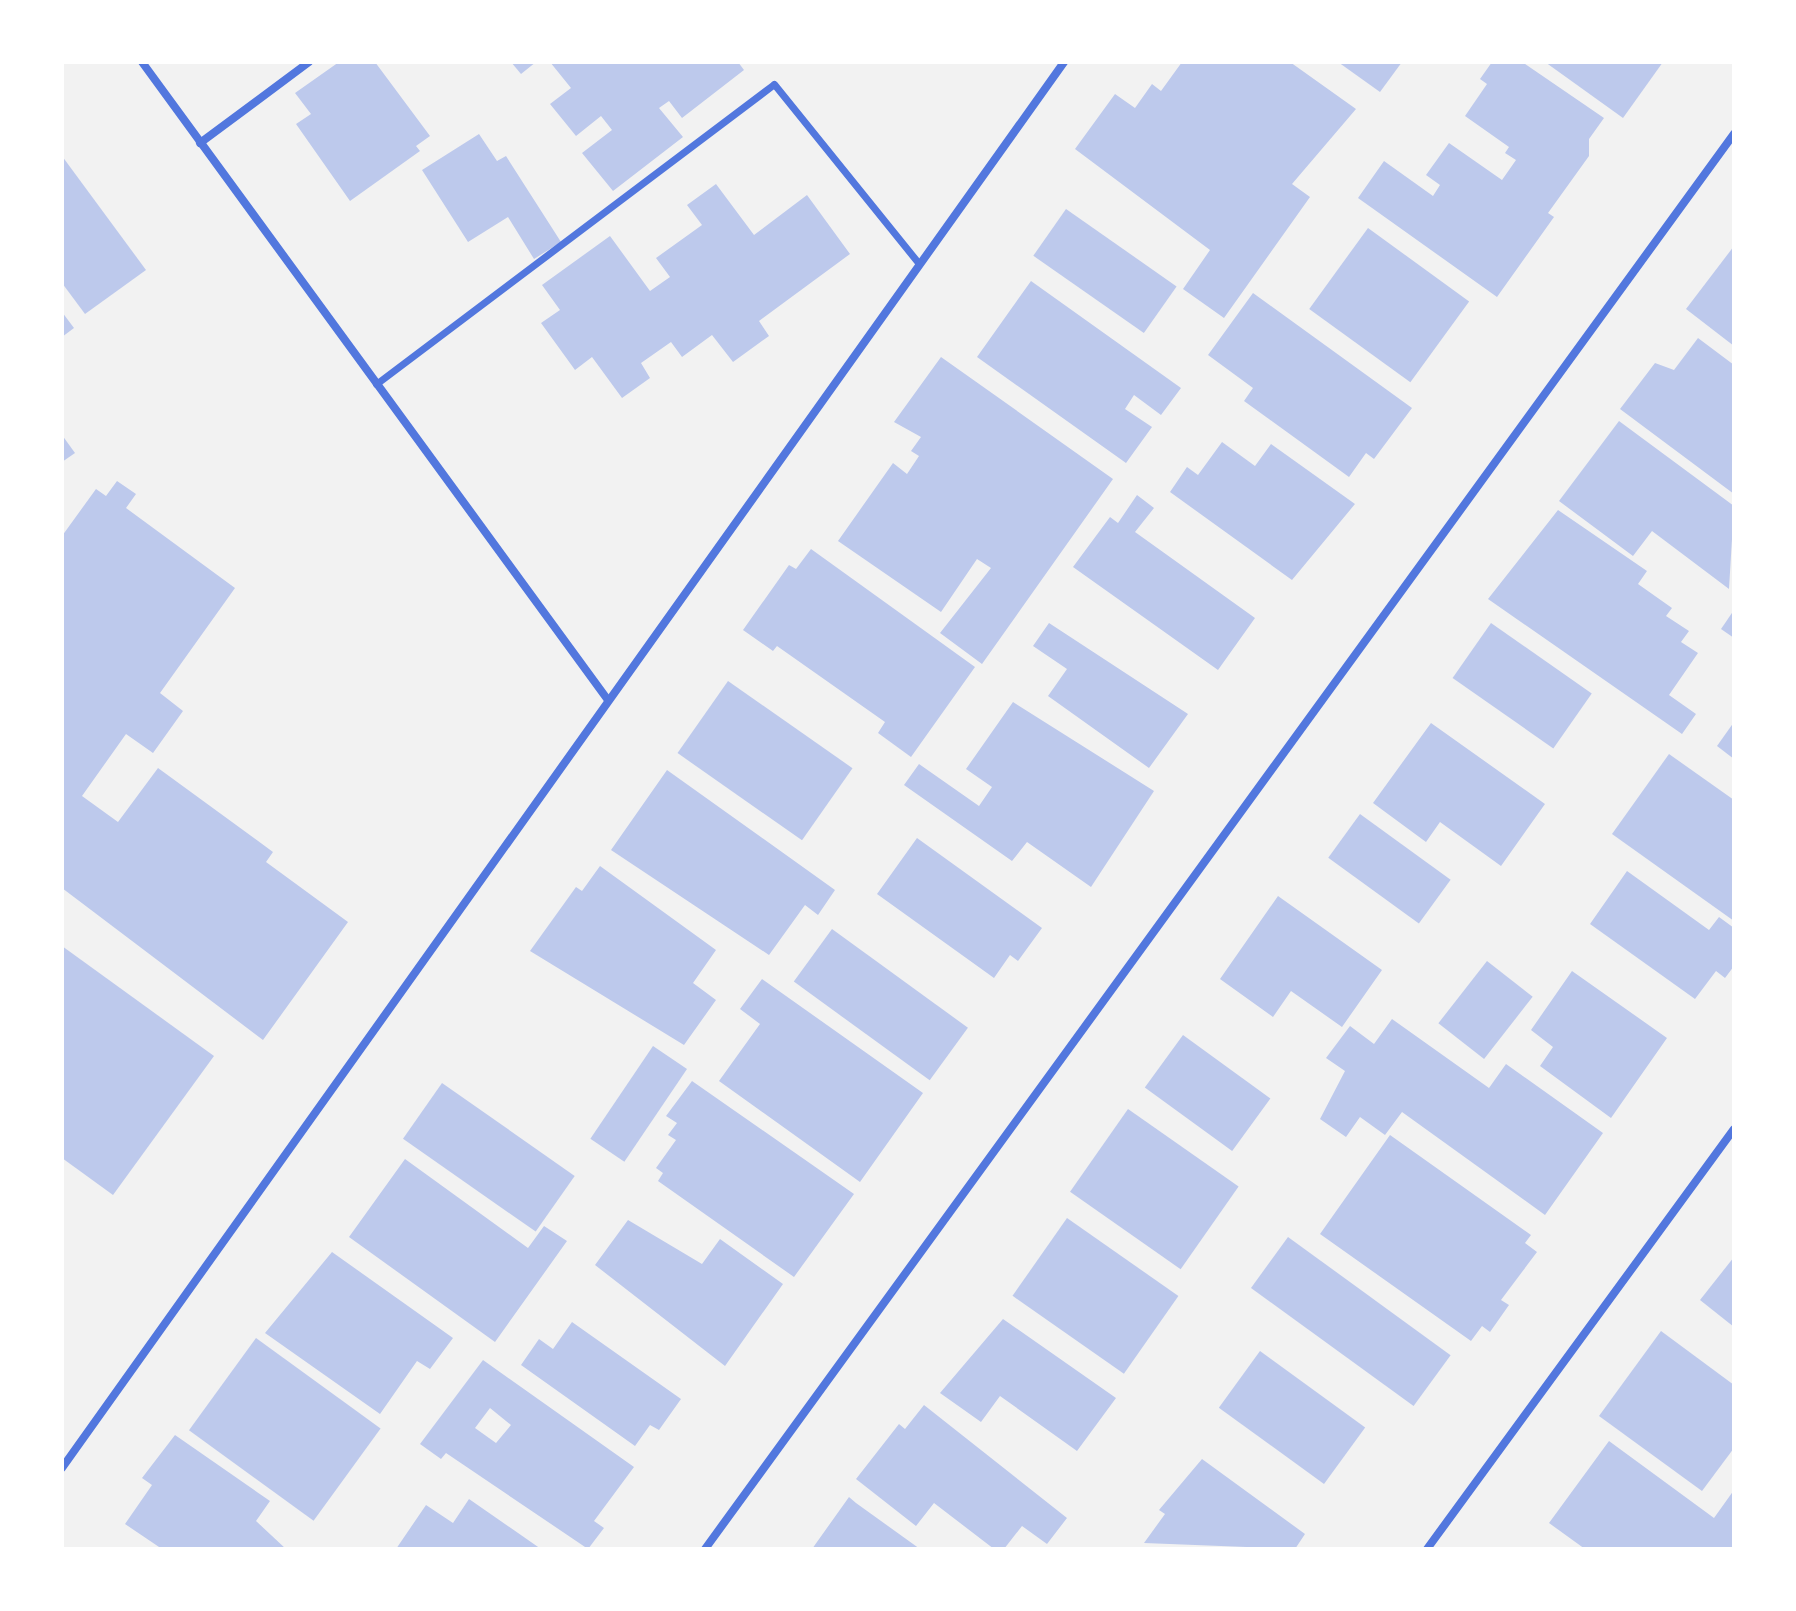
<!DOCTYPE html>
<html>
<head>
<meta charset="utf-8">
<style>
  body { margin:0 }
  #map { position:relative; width:1796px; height:1611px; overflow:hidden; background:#f2f2f2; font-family:"DM Sans",sans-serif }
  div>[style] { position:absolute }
  .building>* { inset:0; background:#bdc9ec; transform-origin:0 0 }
  .pedestrian>* { height:7px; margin:-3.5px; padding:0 3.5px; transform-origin:3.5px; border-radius:3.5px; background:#5277de }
  .minor>* { height:8px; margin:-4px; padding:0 4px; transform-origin:4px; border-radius:4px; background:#5277de }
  span { translate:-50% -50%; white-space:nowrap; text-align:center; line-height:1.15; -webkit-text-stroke:6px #fff; paint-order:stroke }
  .frame { position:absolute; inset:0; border:64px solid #fff; pointer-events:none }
</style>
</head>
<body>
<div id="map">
  <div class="building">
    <div style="clip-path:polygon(339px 62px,375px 62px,430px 136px,416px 146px,420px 151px,350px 201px,296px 124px,311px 114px,295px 93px)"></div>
    <div style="clip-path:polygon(511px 62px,536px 62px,521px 74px)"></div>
    <div style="clip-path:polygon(550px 62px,738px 62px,744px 70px,682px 118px,669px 101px,659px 108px,683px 137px,613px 191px,582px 153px,612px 130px,601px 116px,576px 136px,550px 104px,571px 88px)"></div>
    <div style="clip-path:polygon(1182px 62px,1290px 62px,1356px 109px,1292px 184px,1310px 197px,1224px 318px,1183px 289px,1210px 250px,1075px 149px,1115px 94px,1135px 108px,1152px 84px,1161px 91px)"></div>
    <div style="clip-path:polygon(1338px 62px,1402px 62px,1380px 92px)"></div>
    <div style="clip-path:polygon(1492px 62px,1522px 62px,1604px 118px,1589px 139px,1589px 156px,1548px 213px,1554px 217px,1497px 297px,1358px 198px,1384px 161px,1433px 196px,1440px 185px,1426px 175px,1449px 143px,1502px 180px,1516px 160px,1505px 153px,1509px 147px,1465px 116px,1487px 84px,1480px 79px)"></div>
    <div style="clip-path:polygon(1545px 62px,1663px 62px,1623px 118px)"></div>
    <div style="clip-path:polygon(479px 134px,497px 161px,506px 156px,561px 242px,534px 259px,508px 217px,468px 242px,422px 170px)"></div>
    <div style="clip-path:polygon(62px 156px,146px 270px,85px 314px,62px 283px)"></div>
    <div style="clip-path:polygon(716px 184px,754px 235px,807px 195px,850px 254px,759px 321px,769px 336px,733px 362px,712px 335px,682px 357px,671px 342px,641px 363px,650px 378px,622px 398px,592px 357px,575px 370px,541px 323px,560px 310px,542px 285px,610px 236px,650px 291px,670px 277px,656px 258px,702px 225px,687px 205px)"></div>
    <div style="left:1066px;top:209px;width:135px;height:57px;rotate:35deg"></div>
    <div style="left:1368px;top:228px;width:125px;height:100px;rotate:36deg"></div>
    <div style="clip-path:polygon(1734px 246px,1734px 346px,1686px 309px)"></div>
    <div style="clip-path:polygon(1031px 281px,1181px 388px,1161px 415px,1134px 395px,1125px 409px,1152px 427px,1126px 463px,977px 357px)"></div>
    <div style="clip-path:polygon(1253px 293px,1412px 408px,1374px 459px,1366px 453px,1349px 477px,1244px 401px,1253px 388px,1208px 355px)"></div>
    <div style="clip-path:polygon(62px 312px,74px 328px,62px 337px)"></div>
    <div style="clip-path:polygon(1698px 338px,1734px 365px,1734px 494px,1620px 409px,1655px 363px,1674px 370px)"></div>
    <div style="clip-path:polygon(941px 357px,1113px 479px,982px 664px,940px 633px,991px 568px,977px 559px,941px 612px,838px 541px,893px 463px,907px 474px,919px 456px,911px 451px,921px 437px,894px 422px)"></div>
    <div style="clip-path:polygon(1619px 421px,1734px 506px,1729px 589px,1652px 531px,1633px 556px,1559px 501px)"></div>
    <div style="clip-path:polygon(62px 435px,75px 453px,62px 462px)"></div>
    <div style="clip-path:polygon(1222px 442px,1255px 466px,1271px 444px,1355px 504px,1292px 580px,1170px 492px,1187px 467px,1198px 475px)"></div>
    <div style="clip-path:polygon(117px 481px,136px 494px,126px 508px,235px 588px,160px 693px,183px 711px,153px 753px,126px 734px,82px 796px,118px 822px,158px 768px,273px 852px,266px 862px,348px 922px,263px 1040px,62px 888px,62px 536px,96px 489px,106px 496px)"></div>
    <div style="clip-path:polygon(1137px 495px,1154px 508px,1135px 532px,1255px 618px,1218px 670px,1073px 567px,1110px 517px,1118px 523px)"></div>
    <div style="clip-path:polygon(1558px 510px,1647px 571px,1638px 584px,1672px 608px,1666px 616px,1689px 631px,1681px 642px,1698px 653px,1669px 695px,1696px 714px,1682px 734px,1488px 599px)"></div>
    <div style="clip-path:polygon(811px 549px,975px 667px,911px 757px,878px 733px,885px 722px,777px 646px,773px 651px,743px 630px,789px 565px,796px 569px)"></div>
    <div style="clip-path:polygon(1734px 610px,1734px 638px,1721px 629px)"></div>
    <div style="clip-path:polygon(1049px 623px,1188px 714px,1149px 768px,1048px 696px,1067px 669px,1033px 646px)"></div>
    <div style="left:1491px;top:623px;width:123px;height:67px;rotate:35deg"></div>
    <div style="left:728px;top:681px;width:152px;height:88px;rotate:35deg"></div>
    <div style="clip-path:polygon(1013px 702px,1154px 791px,1091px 887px,1027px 842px,1012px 861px,904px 785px,919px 764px,979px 806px,992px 787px,966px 769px)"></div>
    <div style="clip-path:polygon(1734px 722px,1734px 759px,1717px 746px)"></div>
    <div style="clip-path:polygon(1431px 723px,1545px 804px,1501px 866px,1440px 822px,1426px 842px,1373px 803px)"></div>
    <div style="clip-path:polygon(1669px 754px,1734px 800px,1734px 921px,1612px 834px)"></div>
    <div style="clip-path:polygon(667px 770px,835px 890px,818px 915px,805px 905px,769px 955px,611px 850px)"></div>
    <div style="left:1360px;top:814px;width:112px;height:54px;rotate:36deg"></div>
    <div style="clip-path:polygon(917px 838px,1042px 928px,1018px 961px,1010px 955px,994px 978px,877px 894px)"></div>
    <div style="clip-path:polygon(600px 866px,716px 950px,693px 983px,716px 1000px,684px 1045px,530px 951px,576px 887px,582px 891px)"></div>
    <div style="clip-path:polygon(1627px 871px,1709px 930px,1719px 917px,1734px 928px,1734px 966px,1725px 978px,1716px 971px,1695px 999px,1590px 924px)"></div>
    <div style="clip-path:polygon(1278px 896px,1382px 970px,1342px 1027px,1291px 991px,1273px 1017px,1220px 979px)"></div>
    <div style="left:832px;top:929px;width:168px;height:65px;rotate:36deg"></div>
    <div style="clip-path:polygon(62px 946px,214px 1056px,113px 1195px,62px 1158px)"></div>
    <div style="left:1487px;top:961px;width:58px;height:79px;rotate:38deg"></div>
    <div style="clip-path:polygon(1572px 971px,1667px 1038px,1611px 1118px,1540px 1066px,1553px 1047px,1531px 1030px)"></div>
    <div style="clip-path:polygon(762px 979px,923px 1093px,860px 1182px,719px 1081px,760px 1024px,740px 1009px)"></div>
    <div style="clip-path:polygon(1392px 1019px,1489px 1088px,1506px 1064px,1603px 1133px,1545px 1215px,1402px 1112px,1385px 1135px,1360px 1117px,1346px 1137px,1320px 1119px,1345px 1071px,1326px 1058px,1350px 1026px,1374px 1044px)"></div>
    <div style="left:1183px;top:1035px;width:108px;height:65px;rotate:36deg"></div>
    <div style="left:653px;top:1046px;width:41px;height:112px;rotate:34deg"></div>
    <div style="clip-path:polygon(692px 1081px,854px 1194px,794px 1277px,658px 1181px,663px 1173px,656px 1168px,676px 1140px,668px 1135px,677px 1123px,666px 1116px)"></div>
    <div style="left:442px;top:1083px;width:162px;height:68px;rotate:35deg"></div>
    <div style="left:1128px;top:1109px;width:135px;height:101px;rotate:35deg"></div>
    <div style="clip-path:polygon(1390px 1135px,1531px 1235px,1525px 1243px,1537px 1252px,1501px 1300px,1509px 1305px,1490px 1332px,1482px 1326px,1471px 1341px,1320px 1234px)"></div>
    <div style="clip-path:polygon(405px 1159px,528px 1248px,544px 1226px,567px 1241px,495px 1342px,349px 1237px)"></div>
    <div style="left:1067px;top:1218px;width:136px;height:95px;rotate:35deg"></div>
    <div style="clip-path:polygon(628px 1220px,702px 1264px,720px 1239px,783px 1284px,725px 1366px,595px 1265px)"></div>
    <div style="left:1288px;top:1237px;width:201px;height:63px;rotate:36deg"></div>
    <div style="clip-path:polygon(332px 1252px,453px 1338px,430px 1369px,417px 1361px,380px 1414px,265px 1333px)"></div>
    <div style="clip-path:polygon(1734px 1257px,1734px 1327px,1700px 1300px)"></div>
    <div style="clip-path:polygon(1003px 1319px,1116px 1398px,1077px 1451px,1000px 1396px,981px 1422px,940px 1393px)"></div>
    <div style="clip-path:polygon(572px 1322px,681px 1399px,659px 1430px,650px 1425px,635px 1446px,521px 1365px,539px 1339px,553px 1349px)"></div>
    <div style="clip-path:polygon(1661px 1331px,1734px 1385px,1734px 1448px,1702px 1491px,1599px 1416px)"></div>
    <div style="left:256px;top:1338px;width:154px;height:114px;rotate:36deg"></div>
    <div style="left:1260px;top:1351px;width:130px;height:70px;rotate:36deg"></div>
    <div style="clip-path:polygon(evenodd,483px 1360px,634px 1467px,594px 1521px,604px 1528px,588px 1549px,446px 1453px,441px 1459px,420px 1444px,483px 1360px,490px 1408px,511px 1425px,496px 1443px,475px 1428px,490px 1408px)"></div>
    <div style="clip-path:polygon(924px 1405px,1067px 1518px,1047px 1544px,1022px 1526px,1004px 1549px,994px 1549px,934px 1503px,916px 1526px,856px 1479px,899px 1424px,905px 1429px)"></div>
    <div style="clip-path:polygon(175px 1435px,270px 1501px,256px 1521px,286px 1549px,162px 1549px,125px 1524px,152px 1485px,142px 1478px)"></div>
    <div style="clip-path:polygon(1609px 1441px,1714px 1518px,1734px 1490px,1734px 1549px,1585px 1549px,1549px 1523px)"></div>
    <div style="clip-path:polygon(1202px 1459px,1305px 1534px,1295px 1549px,1144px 1543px,1165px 1514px,1159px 1510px)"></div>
    <div style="clip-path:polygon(849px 1497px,856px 1503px,920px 1549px,812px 1549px)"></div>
    <div style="clip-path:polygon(469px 1499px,541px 1549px,396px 1549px,426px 1505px,453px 1523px)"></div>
  </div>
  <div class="pedestrian">
    <div style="left:376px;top:384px;width:498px;rotate:-37deg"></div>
    <div style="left:774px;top:84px;width:231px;rotate:51.1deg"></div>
  </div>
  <div class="minor">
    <div style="left:142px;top:62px;width:790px;rotate:53.86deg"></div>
    <div style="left:200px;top:143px;width:136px;rotate:-36.6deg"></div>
    <div style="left:62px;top:1468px;width:1727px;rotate:-54.52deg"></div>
    <div style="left:705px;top:1549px;width:1750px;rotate:-53.98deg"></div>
    <div style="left:1427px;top:1549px;width:520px;rotate:-53.83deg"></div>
  </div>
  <div class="frame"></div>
</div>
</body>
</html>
